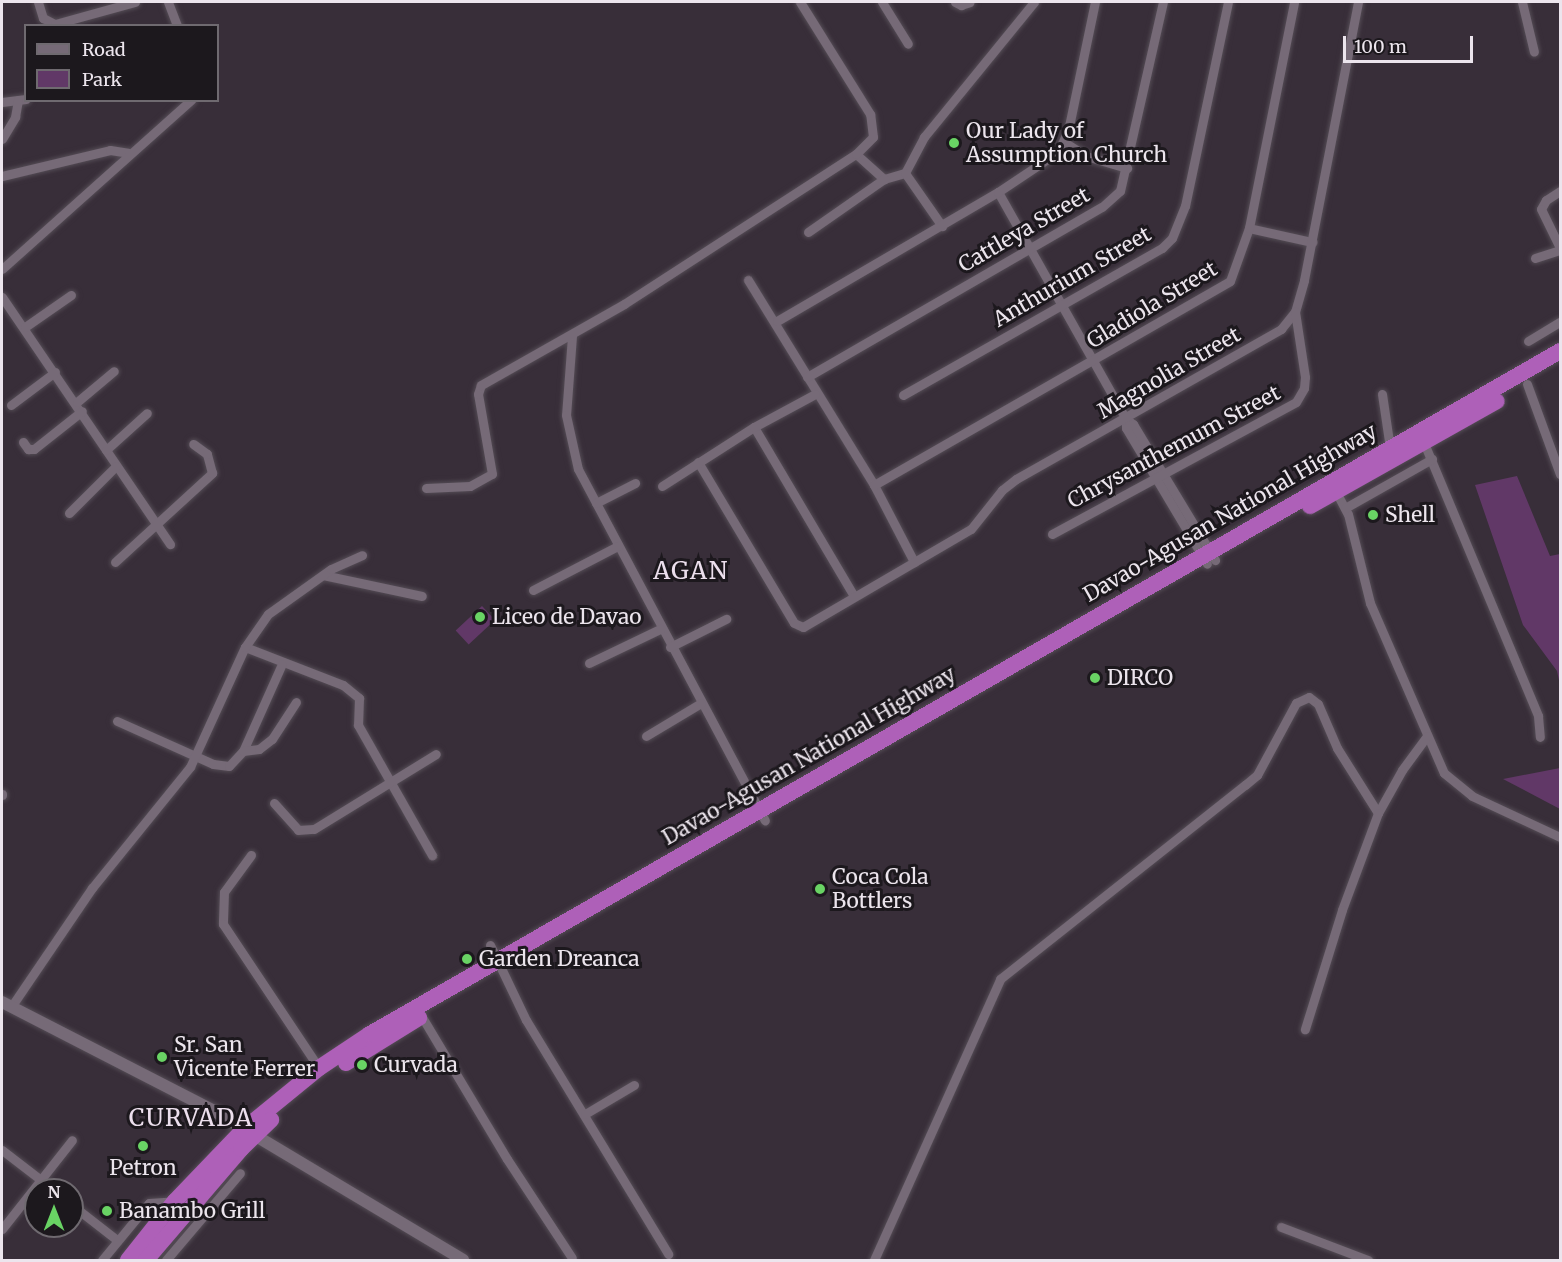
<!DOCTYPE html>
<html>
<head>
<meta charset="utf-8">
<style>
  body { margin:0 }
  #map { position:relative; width:1562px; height:1262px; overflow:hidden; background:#382e39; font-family:Merriweather,serif }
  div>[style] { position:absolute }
  .green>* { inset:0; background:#613867; transform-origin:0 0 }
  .roads { filter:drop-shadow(0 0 2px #544c55) drop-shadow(0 0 2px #544c55) }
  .street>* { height:9px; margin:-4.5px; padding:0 4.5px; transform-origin:4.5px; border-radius:4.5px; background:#766a77 }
  .secondary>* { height:12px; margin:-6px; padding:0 6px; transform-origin:6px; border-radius:6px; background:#766a77 }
  .highway>* { height:16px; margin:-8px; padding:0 8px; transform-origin:8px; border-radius:8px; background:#ae60b8 }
  .dots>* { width:16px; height:16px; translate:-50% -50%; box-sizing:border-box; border:3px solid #1c181d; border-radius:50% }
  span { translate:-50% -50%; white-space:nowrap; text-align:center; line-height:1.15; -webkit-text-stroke:6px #1c181d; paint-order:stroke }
  .poi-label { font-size:21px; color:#ece5ed }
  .left { translate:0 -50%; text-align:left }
  .street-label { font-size:21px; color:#ece5ed }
  .quarter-label { font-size:24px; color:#ecdfed; letter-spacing:1.5px }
  .frame { position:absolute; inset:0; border:3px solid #ece5ed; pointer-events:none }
  .legend { position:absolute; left:24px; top:24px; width:195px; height:78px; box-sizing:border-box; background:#1c181d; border:2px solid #6f6a70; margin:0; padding:8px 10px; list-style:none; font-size:18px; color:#ece5ed }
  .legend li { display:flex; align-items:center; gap:12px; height:30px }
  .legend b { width:30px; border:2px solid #6f6a70 }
  .north { position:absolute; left:24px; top:1178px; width:60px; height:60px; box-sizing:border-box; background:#1c181d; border:2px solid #6f6a70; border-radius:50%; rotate:0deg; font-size:16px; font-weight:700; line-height:24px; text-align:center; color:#ece5ed }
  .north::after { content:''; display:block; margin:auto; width:21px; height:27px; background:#69d364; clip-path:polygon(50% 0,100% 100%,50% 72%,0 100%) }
  .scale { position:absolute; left:1343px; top:36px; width:130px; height:27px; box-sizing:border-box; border:3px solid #ece5ed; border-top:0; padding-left:8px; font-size:18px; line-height:21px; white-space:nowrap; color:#ece5ed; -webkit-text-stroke:4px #1c181d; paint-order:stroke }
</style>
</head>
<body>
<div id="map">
  <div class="green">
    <div style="clip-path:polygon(1517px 476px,1550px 556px,1560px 554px,1560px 685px,1557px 671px,1523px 625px,1475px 485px)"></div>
    <div style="left:482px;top:606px;width:19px;height:36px;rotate:47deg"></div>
    <div style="clip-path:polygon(1560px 768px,1560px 809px,1503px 779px)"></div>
  </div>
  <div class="roads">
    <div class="street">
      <div style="left:38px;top:2px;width:17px;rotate:73deg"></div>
      <div style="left:43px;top:18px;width:13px;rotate:27deg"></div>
      <div style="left:55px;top:24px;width:83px;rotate:-15.4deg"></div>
      <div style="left:168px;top:2px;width:26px;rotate:69deg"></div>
      <div style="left:882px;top:2px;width:49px;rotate:58.2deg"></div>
      <div style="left:955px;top:2px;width:7px;rotate:27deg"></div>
      <div style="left:961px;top:5px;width:9px;rotate:-18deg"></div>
      <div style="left:1522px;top:2px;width:51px;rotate:76.5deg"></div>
      <div style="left:2px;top:102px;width:24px;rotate:-7deg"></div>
      <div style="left:2px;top:139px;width:26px;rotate:-59deg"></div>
      <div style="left:15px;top:117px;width:17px;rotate:-80deg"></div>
      <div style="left:1064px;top:142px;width:26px;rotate:32deg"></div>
      <div style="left:1086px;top:156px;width:43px;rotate:16.3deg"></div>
      <div style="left:856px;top:154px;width:38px;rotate:42deg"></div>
      <div style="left:884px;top:179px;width:22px;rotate:-16deg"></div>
      <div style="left:905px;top:173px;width:41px;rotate:-62.2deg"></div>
      <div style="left:924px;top:137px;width:174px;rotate:-50.8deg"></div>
      <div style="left:905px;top:173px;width:65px;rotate:55.1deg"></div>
      <div style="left:2px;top:176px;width:111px;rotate:-13.5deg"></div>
      <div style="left:110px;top:150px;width:18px;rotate:9deg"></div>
      <div style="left:1560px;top:191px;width:17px;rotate:147deg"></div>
      <div style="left:1546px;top:200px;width:10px;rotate:119deg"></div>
      <div style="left:1541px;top:209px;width:43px;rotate:64deg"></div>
      <div style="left:998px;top:192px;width:261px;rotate:60.6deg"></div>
      <div style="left:1126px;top:419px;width:9px;rotate:36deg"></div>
      <div style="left:1133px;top:424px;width:159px;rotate:58.9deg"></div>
      <div style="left:1249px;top:228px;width:65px;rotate:12.5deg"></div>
      <div style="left:808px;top:232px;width:93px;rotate:-34.9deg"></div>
      <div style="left:1535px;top:258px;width:26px;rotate:-18deg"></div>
      <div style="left:2px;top:269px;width:254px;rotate:-41.8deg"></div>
      <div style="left:748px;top:280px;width:241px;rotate:58.4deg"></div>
      <div style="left:874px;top:485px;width:87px;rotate:62.5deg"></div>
      <div style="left:2px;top:297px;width:299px;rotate:55.8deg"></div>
      <div style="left:777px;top:321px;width:256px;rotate:-30.3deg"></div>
      <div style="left:998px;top:192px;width:72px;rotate:-33.7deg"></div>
      <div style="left:1058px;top:152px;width:23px;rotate:-65deg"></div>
      <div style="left:1068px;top:131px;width:132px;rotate:-78.2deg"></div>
      <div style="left:25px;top:327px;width:56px;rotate:-34.8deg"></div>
      <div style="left:572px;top:336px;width:79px;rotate:94.3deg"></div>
      <div style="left:566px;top:415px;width:55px;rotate:77.5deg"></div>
      <div style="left:578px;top:469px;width:398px;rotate:62deg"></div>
      <div style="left:1528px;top:341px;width:37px;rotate:-31deg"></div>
      <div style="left:807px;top:377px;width:340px;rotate:-30deg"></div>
      <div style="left:1102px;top:207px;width:24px;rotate:-42deg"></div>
      <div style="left:1120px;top:191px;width:194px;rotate:-77.2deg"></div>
      <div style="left:1527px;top:384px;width:96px;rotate:69.9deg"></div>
      <div style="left:1382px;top:394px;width:55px;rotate:81.6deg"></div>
      <div style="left:903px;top:395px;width:298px;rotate:-29.6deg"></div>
      <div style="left:1162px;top:248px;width:14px;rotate:-45deg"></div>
      <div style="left:1172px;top:238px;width:35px;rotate:-68deg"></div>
      <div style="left:1185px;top:206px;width:208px;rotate:-78.1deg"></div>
      <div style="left:77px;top:402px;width:48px;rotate:-40deg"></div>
      <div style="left:11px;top:405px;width:55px;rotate:-36.9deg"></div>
      <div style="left:1126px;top:419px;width:9px;rotate:90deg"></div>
      <div style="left:1126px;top:428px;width:158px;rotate:59.2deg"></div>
      <div style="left:754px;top:427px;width:196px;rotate:59.4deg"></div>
      <div style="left:23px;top:442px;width:9px;rotate:54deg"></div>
      <div style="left:28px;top:449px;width:6px"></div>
      <div style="left:34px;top:449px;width:61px;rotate:-38.4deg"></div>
      <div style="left:1424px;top:443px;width:296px;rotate:67.3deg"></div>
      <div style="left:1538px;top:716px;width:21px;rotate:85deg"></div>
      <div style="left:106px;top:450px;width:55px;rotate:-42.1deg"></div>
      <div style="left:698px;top:462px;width:187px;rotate:59.2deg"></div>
      <div style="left:794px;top:623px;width:10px;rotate:24deg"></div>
      <div style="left:803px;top:627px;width:194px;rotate:-30.3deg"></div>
      <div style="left:971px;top:529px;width:50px;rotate:-51.5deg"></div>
      <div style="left:1002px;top:490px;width:18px;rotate:-38deg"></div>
      <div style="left:1016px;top:479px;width:305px;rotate:-29.5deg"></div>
      <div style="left:1281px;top:329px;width:22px;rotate:-51deg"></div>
      <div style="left:1295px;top:312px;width:33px;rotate:-74deg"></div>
      <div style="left:1304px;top:280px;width:283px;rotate:-79deg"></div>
      <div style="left:874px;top:485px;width:410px;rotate:-29.8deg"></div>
      <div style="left:1230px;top:281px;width:56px;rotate:-70.3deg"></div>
      <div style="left:1249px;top:228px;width:230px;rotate:-78.7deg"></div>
      <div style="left:662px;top:486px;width:109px;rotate:-32.7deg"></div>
      <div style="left:754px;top:427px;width:69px;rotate:-28.4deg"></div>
      <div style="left:426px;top:488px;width:44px;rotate:-2.6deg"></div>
      <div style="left:470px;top:486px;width:25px;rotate:-29deg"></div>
      <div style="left:492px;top:474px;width:81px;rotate:-99.9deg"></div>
      <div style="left:478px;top:394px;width:9px;rotate:-72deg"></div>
      <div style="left:481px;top:385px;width:164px;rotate:-29.5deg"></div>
      <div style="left:624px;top:304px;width:276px;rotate:-32.9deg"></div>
      <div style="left:856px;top:154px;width:24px;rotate:-45deg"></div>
      <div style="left:873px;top:137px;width:23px;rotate:-97deg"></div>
      <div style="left:870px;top:114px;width:132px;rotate:-122deg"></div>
      <div style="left:1335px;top:490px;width:27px;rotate:62deg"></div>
      <div style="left:1348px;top:514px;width:92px;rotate:76.1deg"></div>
      <div style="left:1370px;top:603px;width:185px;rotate:66.5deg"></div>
      <div style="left:1444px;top:773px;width:36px;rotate:39deg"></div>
      <div style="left:1472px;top:796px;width:97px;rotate:25deg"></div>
      <div style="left:596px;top:503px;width:44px;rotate:-27.1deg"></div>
      <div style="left:1345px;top:508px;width:100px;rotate:-29.4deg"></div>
      <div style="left:69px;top:513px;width:66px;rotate:-45deg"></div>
      <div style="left:1052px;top:534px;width:277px;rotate:-28.4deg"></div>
      <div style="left:1296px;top:402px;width:16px;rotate:-60deg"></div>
      <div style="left:1304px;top:388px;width:11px;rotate:-85deg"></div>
      <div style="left:1305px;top:377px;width:66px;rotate:-98.7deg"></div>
      <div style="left:115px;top:562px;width:132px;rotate:-42.5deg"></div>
      <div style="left:212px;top:473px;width:20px;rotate:-105deg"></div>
      <div style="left:207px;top:454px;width:17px;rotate:-144deg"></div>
      <div style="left:323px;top:575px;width:101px;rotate:12deg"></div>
      <div style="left:533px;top:590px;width:96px;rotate:-27.4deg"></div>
      <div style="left:245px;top:647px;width:105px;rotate:21.2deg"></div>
      <div style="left:343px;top:685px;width:21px;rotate:39deg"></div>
      <div style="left:359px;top:698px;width:27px;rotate:92deg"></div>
      <div style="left:358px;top:725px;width:150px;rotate:60.4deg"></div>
      <div style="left:670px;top:647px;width:63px;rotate:-26.6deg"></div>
      <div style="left:589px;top:663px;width:79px;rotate:-25.6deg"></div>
      <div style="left:117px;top:721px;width:105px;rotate:24.1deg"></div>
      <div style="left:213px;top:764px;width:16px;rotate:7deg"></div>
      <div style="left:229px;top:766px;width:21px;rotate:-47deg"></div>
      <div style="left:243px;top:751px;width:95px;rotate:-65.9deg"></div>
      <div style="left:646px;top:736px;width:64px;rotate:-31deg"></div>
      <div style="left:243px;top:751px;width:16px;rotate:-7deg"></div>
      <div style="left:259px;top:749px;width:16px;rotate:-38deg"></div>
      <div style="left:272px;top:739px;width:44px;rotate:-57deg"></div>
      <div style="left:2px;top:794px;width:1px;rotate:90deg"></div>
      <div style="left:274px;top:803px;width:36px;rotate:48deg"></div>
      <div style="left:298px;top:830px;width:16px;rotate:-4deg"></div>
      <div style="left:314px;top:829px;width:143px;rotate:-31.6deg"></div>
      <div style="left:1378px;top:813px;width:49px;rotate:-60.8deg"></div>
      <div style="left:1402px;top:770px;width:42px;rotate:-53.7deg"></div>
      <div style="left:251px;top:855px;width:46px;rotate:126.1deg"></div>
      <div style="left:224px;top:892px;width:32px;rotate:92deg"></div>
      <div style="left:223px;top:924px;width:173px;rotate:56.3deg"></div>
      <div style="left:490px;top:945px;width:83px;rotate:64.4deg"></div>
      <div style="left:526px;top:1020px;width:274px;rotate:58.7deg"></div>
      <div style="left:11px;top:1007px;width:144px;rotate:-55.8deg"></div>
      <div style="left:92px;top:888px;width:156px;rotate:-51deg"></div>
      <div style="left:190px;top:767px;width:132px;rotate:-65.4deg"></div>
      <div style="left:245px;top:647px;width:40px;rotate:-55.1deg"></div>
      <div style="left:268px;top:614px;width:77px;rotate:-35.5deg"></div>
      <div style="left:331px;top:569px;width:34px;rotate:-24deg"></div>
      <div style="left:422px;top:1017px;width:165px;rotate:59.1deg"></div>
      <div style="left:507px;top:1159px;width:118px;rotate:56.7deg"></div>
      <div style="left:585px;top:1114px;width:57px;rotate:-30.6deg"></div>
      <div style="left:2px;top:1150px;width:66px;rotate:37.6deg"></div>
      <div style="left:72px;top:1205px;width:57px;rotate:37.9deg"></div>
      <div style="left:1281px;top:1227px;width:93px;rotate:20.8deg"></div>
      <div style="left:2px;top:1229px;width:113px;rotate:-51.8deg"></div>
      <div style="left:102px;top:1260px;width:74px;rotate:-50.5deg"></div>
      <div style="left:149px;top:1203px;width:26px;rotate:-4deg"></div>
      <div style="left:166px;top:1260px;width:114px;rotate:-49.6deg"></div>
      <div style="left:874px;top:1260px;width:308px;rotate:-65.8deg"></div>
      <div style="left:1000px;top:979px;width:313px;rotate:-38.4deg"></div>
      <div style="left:1245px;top:785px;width:16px;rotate:-40deg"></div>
      <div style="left:1257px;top:775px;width:82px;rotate:-61.6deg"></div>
      <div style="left:1296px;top:703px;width:14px;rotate:-25deg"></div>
      <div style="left:1309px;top:697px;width:11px;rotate:38deg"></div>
      <div style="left:1318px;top:704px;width:48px;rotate:66.6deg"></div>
      <div style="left:1337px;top:748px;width:77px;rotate:57.8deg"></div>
      <div style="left:1378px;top:813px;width:103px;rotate:110.4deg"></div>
      <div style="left:1342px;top:910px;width:125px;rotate:107.3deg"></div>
    </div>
    <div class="secondary">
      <div style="left:2px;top:1002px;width:241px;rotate:27.2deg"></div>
      <div style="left:216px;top:1112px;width:288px;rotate:30.9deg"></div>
    </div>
    <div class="highway">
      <div style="left:1310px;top:506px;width:214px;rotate:-29.3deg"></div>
      <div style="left:346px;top:1063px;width:86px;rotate:-31.7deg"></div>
      <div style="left:128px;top:1260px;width:75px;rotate:-51.5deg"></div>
      <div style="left:175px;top:1201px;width:98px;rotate:-46.2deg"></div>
      <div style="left:243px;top:1130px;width:98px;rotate:-39.2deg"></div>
      <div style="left:319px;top:1068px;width:61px;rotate:-33.7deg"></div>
      <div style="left:370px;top:1034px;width:1372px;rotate:-29.85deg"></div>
      <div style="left:146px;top:1260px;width:146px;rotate:-49.4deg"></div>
      <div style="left:241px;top:1149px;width:42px;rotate:-44deg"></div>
    </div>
  </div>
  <div class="dots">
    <div style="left:954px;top:143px;background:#69d364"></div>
    <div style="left:1373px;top:515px;background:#69d364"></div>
    <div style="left:480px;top:617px;background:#69d364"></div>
    <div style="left:1095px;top:678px;background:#69d364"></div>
    <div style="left:820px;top:889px;background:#69d364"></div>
    <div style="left:467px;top:959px;background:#69d364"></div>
    <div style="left:162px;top:1057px;background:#69d364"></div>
    <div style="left:362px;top:1065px;background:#69d364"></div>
    <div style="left:143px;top:1146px;background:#69d364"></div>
    <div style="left:107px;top:1211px;background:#69d364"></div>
  </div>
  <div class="poi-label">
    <span class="left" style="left:966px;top:143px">Our Lady of<br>Assumption Church</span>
    <span class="left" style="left:1385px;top:515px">Shell</span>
    <span class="left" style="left:492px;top:617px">Liceo de Davao</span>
    <span class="left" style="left:1107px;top:678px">DIRCO</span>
    <span class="left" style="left:832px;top:889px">Coca Cola<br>Bottlers</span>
    <span class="left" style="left:479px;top:959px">Garden Dreanca</span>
    <span class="left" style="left:174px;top:1057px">Sr. San<br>Vicente Ferrer</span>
    <span class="left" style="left:374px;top:1065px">Curvada</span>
    <span style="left:143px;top:1168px">Petron</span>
    <span class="left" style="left:119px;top:1211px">Banambo Grill</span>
  </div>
  <div class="street-label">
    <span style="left:1024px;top:230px;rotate:-30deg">Cattleya Street</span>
    <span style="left:1072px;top:277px;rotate:-30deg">Anthurium Street</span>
    <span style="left:1152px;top:305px;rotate:-31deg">Gladiola Street</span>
    <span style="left:1169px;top:373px;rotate:-30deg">Magnolia Street</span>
    <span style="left:1174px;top:447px;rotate:-28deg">Chrysanthemum Street</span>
    <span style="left:1230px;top:513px;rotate:-30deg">Davao-Agusan National Highway</span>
    <span style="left:809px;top:756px;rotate:-30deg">Davao-Agusan National Highway</span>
  </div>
  <div class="quarter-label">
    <span style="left:691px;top:571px">AGAN</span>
    <span style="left:191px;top:1118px">CURVADA</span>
  </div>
  <div class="frame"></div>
  <ul class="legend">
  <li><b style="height:8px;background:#766a77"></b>Road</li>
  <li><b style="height:16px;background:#613867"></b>Park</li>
  </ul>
  <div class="north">N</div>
  <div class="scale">100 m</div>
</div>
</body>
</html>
